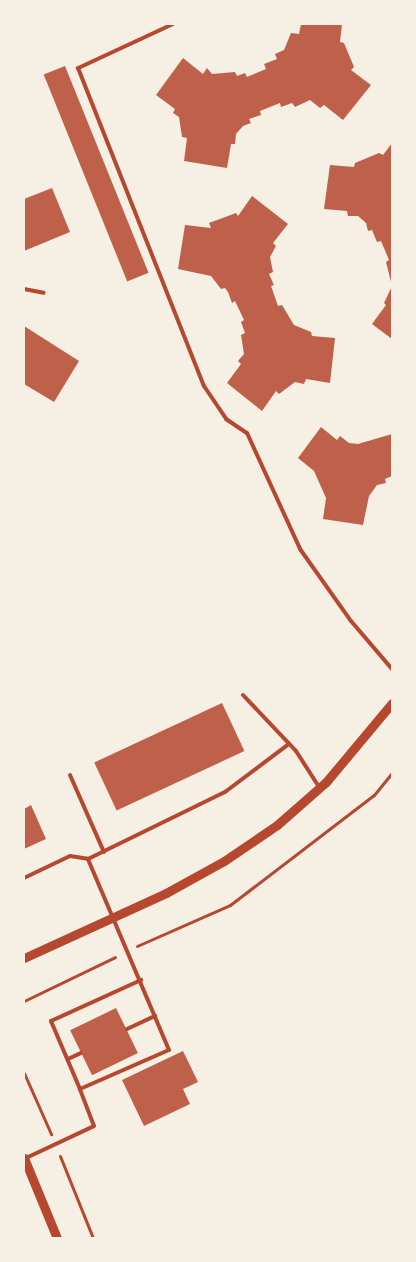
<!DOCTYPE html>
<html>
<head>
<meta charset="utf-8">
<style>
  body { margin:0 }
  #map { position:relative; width:416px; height:1262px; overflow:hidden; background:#f6efe4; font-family:"Source Sans 3",sans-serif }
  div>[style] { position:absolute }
  .building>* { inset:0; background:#bf614a; transform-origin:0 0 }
  .path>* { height:3px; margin:-1.5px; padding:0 1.5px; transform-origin:1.5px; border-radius:1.5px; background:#b5482f }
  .service>* { height:4px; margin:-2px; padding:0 2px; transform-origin:2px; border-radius:2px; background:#b5482f }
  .tertiary>* { height:9px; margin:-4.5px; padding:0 4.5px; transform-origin:4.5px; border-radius:4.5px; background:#b5482f }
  span { translate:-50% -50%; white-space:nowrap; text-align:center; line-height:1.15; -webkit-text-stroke:4px #f6efe4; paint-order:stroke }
  .frame { position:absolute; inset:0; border:25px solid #f6efe4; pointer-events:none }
</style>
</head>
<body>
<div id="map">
  <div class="building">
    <div style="clip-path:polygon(301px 24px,342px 24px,340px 42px,344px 43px,354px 67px,351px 70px,371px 85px,343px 120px,324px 105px,320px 108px,310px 100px,295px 107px,292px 103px,281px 107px,280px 103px,260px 111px,261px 115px,249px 119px,251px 123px,243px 126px,236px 134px,235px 144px,231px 144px,227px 168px,184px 161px,187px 138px,182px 137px,179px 117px,173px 113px,175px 109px,156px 95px,183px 58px,203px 74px,207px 68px,212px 74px,235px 72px,237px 76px,245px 73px,247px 77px,266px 69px,264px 64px,277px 59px,275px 54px,284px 50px,291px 33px,299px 34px)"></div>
    <div style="left:65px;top:66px;width:223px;height:23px;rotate:68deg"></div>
    <div style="clip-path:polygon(392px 143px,392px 339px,372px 324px,386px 305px,384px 303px,392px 286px,386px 262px,389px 260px,381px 241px,377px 242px,372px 230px,368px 231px,366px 223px,358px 216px,348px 216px,347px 211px,324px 209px,330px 165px,354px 167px,355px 163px,379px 153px,383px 155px)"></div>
    <div style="clip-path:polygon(52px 188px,70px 232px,24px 251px,24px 199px)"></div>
    <div style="clip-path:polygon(252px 196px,288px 224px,273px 243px,276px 246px,270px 257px,273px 272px,269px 274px,274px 285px,271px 286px,278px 306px,282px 305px,294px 325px,311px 332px,312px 336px,335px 338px,330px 383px,306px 379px,304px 384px,295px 382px,279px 394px,276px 391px,262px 411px,227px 383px,241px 364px,238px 361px,244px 354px,241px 335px,245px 333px,241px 322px,244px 320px,235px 301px,232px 303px,228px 292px,225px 288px,221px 289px,211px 276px,178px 269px,185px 225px,211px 228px,209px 223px,236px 213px,238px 216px)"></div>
    <div style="clip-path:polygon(24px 326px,79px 361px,54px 402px,24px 384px)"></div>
    <div style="clip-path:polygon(321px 427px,337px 440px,340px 436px,349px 443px,358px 444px,392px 434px,392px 476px,385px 479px,386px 483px,377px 485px,369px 496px,363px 525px,323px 519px,326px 498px,314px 471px,298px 458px)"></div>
    <div style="left:222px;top:703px;width:53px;height:141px;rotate:65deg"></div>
    <div style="clip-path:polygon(31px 805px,46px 839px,24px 849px,24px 809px)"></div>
    <div style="left:116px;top:1008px;width:50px;height:51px;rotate:64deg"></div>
    <div style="clip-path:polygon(183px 1051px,198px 1082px,183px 1089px,190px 1104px,144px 1126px,122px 1080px)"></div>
  </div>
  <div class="path">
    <div style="left:137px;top:946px;width:102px;rotate:-23.8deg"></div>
    <div style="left:230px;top:905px;width:181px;rotate:-37.4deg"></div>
    <div style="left:374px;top:795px;width:28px;rotate:-51deg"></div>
    <div style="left:24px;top:1001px;width:101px;rotate:-25.8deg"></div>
    <div style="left:24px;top:1073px;width:67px;rotate:66.1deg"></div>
    <div style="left:60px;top:1156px;width:88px;rotate:68.1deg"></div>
  </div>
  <div class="service">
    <div style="left:173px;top:24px;width:105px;rotate:155.1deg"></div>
    <div style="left:78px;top:68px;width:342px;rotate:68.4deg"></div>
    <div style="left:204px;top:386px;width:40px;rotate:56deg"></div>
    <div style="left:226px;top:419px;width:25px;rotate:34deg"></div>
    <div style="left:247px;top:433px;width:128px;rotate:65.4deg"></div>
    <div style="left:300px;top:549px;width:88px;rotate:54.7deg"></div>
    <div style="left:351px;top:621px;width:63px;rotate:49.5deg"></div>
    <div style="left:24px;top:289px;width:20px;rotate:11deg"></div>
    <div style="left:243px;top:695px;width:77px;rotate:46.6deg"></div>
    <div style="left:296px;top:751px;width:43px;rotate:57.4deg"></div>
    <div style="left:70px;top:775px;width:84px;rotate:66.2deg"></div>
    <div style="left:24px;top:878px;width:51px;rotate:-25.6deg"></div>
    <div style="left:70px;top:856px;width:18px;rotate:9deg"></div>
    <div style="left:88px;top:859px;width:153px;rotate:-26.1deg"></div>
    <div style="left:225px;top:792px;width:80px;rotate:-36.9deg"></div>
    <div style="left:127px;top:1029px;width:31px;rotate:-25deg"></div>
    <div style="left:68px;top:1059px;width:14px;rotate:-25deg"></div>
    <div style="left:80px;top:1089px;width:74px;rotate:-113.1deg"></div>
    <div style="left:51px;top:1021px;width:99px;rotate:-24.5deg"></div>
    <div style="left:26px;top:1158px;width:75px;rotate:-25.2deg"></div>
    <div style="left:94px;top:1126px;width:40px;rotate:-111deg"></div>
    <div style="left:80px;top:1089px;width:97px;rotate:-23.7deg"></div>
    <div style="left:169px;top:1050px;width:207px;rotate:-113deg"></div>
  </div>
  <div class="tertiary">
    <div style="left:24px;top:958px;width:156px;rotate:-24.6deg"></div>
    <div style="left:166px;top:893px;width:66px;rotate:-28.9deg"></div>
    <div style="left:224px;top:861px;width:64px;rotate:-34.2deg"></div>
    <div style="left:277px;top:825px;width:65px;rotate:-41.3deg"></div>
    <div style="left:326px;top:782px;width:103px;rotate:-50.1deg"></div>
    <div style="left:24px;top:1158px;width:87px;rotate:67.6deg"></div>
  </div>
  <div class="frame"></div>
</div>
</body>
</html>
